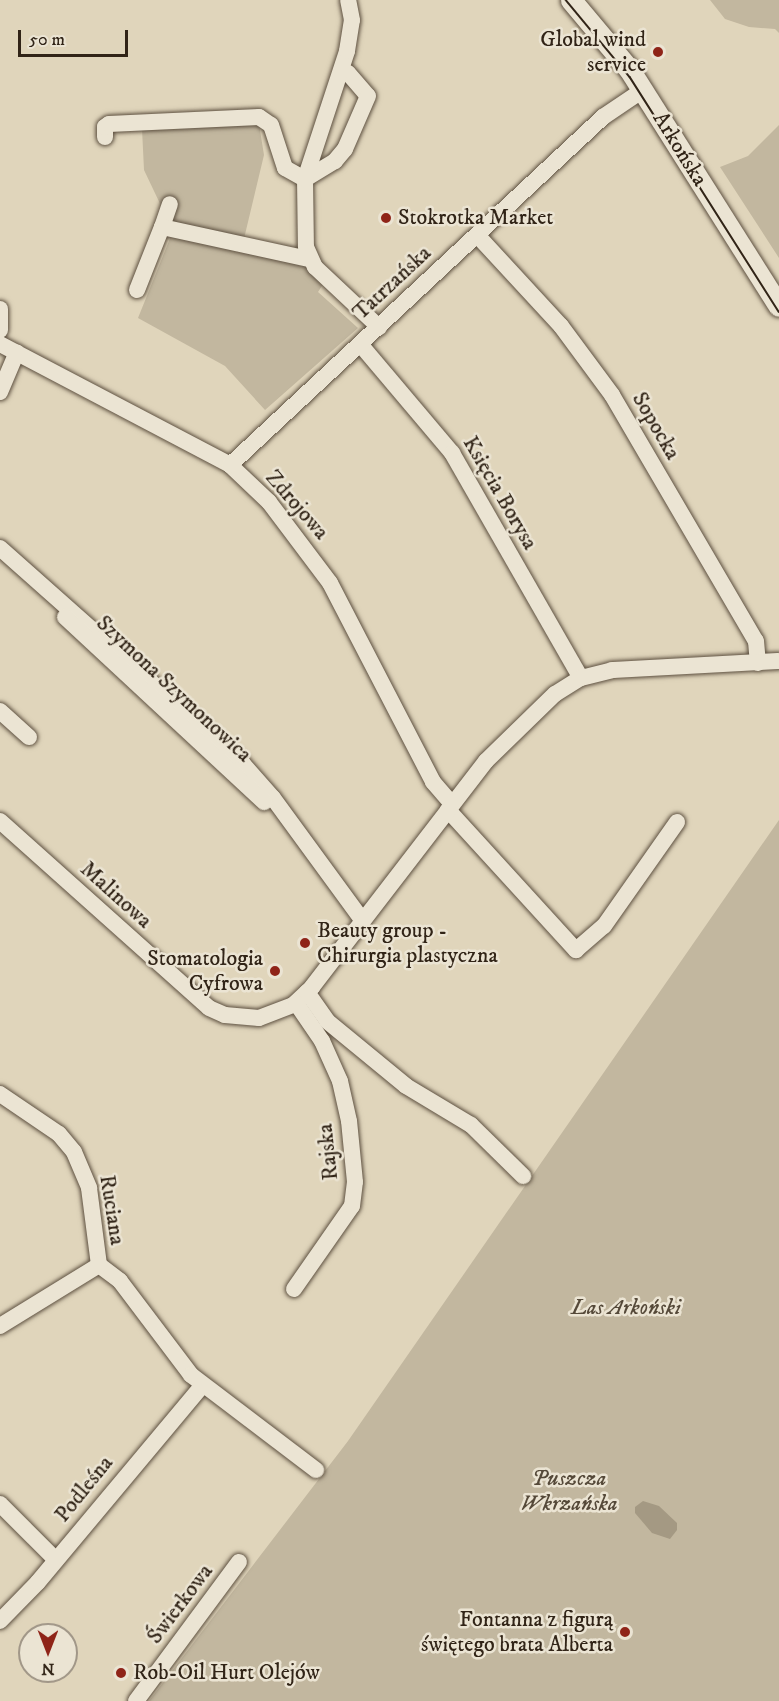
<!DOCTYPE html>
<html>
<head>
<meta charset="utf-8">
<style>
  body { margin:0 }
  #map { position:relative; width:779px; height:1701px; overflow:hidden; background:#e0d5bb; font-family:"IM FELL DW Pica",serif }
  div>[style] { position:absolute }
  .green>* { inset:0; background:#c2b79f }
  .water>* { inset:0; background:#a49983 }
  .roads { filter:drop-shadow(0 0 2px #5d5040) drop-shadow(0 0 2px #5d5040) }
  .minor>* { height:16px; margin:-8px; padding:0 8px; transform-origin:8px; border-radius:8px; background:#ebe4d3 }
  .tertiary>* { height:21px; margin:-10.5px; padding:0 10.5px; transform-origin:10.5px; border-radius:10.5px; background:#ebe4d3 }
  .tram>* { height:1.5px; margin:-0.75px; padding:0 0.75px; transform-origin:0.75px; border-radius:0.75px; background:#312417 }
  .dots>* { width:16px; height:16px; translate:-50% -50%; box-sizing:border-box; border:3px solid #ebe4d3; border-radius:50% }
  span { translate:-50% -50%; white-space:nowrap; text-align:center; line-height:1.15; -webkit-text-stroke:5px #ebe4d3; paint-order:stroke }
  .poi-label { font-size:22px; color:#312417 }
  .right { translate:-100% -50%; text-align:right }
  .left { translate:0 -50%; text-align:left }
  .street-label { font-size:22px; color:#312417 }
  .park-label { font-size:22px; color:#554939; font-style:italic }
  .north { position:absolute; left:18px; top:1623px; width:60px; height:60px; box-sizing:border-box; background:#ebe4d3; border:2px solid #a19788; border-radius:50%; rotate:180deg; font-size:16px; font-weight:700; line-height:24px; text-align:center; color:#312417 }
  .north::after { content:''; display:block; margin:auto; width:21px; height:27px; background:#8f2418; clip-path:polygon(50% 0,100% 100%,50% 72%,0 100%) }
  .scale { position:absolute; left:18px; top:30px; width:110px; height:27px; box-sizing:border-box; border:3px solid #312417; border-top:0; padding-left:8px; font-size:18px; line-height:21px; white-space:nowrap; color:#312417; -webkit-text-stroke:4px #ebe4d3; paint-order:stroke }
</style>
</head>
<body>
<div id="map">
  <div class="green">
    <div style="clip-path:polygon(710px 0,779px 0,779px 33px,775px 29px,749px 27px,725px 19px)"></div>
    <div style="clip-path:polygon(259px 124px,264px 155px,242px 247px,308px 262px,325px 281px,318px 292px,358px 328px,265px 410px,225px 366px,138px 318px,173px 231px,144px 170px,142px 129px)"></div>
    <div style="clip-path:polygon(779px 125px,779px 258px,720px 167px,748px 156px)"></div>
    <div style="clip-path:polygon(779px 820px,779px 1701px,149px 1701px,348px 1441px)"></div>
  </div>
  <div class="water">
    <div style="clip-path:polygon(643px 1501px,659px 1506px,677px 1523px,677px 1530px,670px 1539px,652px 1533px,635px 1513px,635px 1507px)"></div>
  </div>
  <div class="roads">
    <div class="minor">
      <div style="left:341px;top:71px;width:7px;rotate:16deg"></div>
      <div style="left:348px;top:73px;width:30px;rotate:49deg"></div>
      <div style="left:368px;top:96px;width:58px;rotate:113.5deg"></div>
      <div style="left:345px;top:149px;width:16px;rotate:130deg"></div>
      <div style="left:335px;top:161px;width:35px;rotate:149deg"></div>
      <div style="left:305px;top:179px;width:68px;rotate:89.2deg"></div>
      <div style="left:306px;top:247px;width:22px;rotate:66deg"></div>
      <div style="left:315px;top:267px;width:88px;rotate:43.2deg"></div>
      <div style="left:105px;top:137px;width:10px;rotate:-90deg"></div>
      <div style="left:105px;top:127px;width:5px;rotate:-37deg"></div>
      <div style="left:109px;top:124px;width:150px;rotate:-2.7deg"></div>
      <div style="left:259px;top:117px;width:14px;rotate:34deg"></div>
      <div style="left:271px;top:125px;width:45px;rotate:72deg"></div>
      <div style="left:285px;top:168px;width:23px;rotate:29deg"></div>
      <div style="left:305px;top:179px;width:135px;rotate:-71.8deg"></div>
      <div style="left:347px;top:51px;width:31px;rotate:-81deg"></div>
      <div style="left:352px;top:20px;width:20px;rotate:-101deg"></div>
      <div style="left:162px;top:227px;width:24px;rotate:-71deg"></div>
      <div style="left:477px;top:235px;width:124px;rotate:47.3deg"></div>
      <div style="left:561px;top:326px;width:86px;rotate:53.5deg"></div>
      <div style="left:612px;top:395px;width:285px;rotate:59.7deg"></div>
      <div style="left:756px;top:641px;width:22px;rotate:85deg"></div>
      <div style="left:137px;top:290px;width:68px;rotate:-68.4deg"></div>
      <div style="left:162px;top:227px;width:150px;rotate:12.3deg"></div>
      <div style="left:0;top:309px;width:21px;rotate:90deg"></div>
      <div style="left:0;top:344px;width:260px;rotate:27.7deg"></div>
      <div style="left:230px;top:465px;width:54px;rotate:43.5deg"></div>
      <div style="left:269px;top:502px;width:101px;rotate:53deg"></div>
      <div style="left:330px;top:583px;width:224px;rotate:62.6deg"></div>
      <div style="left:433px;top:782px;width:29px;rotate:49deg"></div>
      <div style="left:360px;top:344px;width:143px;rotate:49.8deg"></div>
      <div style="left:452px;top:453px;width:259px;rotate:60.2deg"></div>
      <div style="left:0;top:392px;width:43px;rotate:-67deg"></div>
      <div style="left:230px;top:465px;width:510px;rotate:-43.01deg"></div>
      <div style="left:603px;top:117px;width:48px;rotate:-34deg"></div>
      <div style="left:0;top:548px;width:325px;rotate:41.6deg"></div>
      <div style="left:243px;top:764px;width:45px;rotate:48.6deg"></div>
      <div style="left:273px;top:798px;width:152px;rotate:53.8deg"></div>
      <div style="left:65px;top:617px;width:272px;rotate:42.9deg"></div>
      <div style="left:0;top:711px;width:39px;rotate:42deg"></div>
      <div style="left:448px;top:810px;width:190px;rotate:47.6deg"></div>
      <div style="left:576px;top:950px;width:37px;rotate:-41deg"></div>
      <div style="left:604px;top:926px;width:127px;rotate:-54.9deg"></div>
      <div style="left:0;top:821px;width:280px;rotate:41.8deg"></div>
      <div style="left:209px;top:1008px;width:17px;rotate:24deg"></div>
      <div style="left:225px;top:1015px;width:34px;rotate:5deg"></div>
      <div style="left:259px;top:1018px;width:36px;rotate:-21deg"></div>
      <div style="left:293px;top:1005px;width:26px;rotate:-43deg"></div>
      <div style="left:312px;top:987px;width:285px;rotate:-52.4deg"></div>
      <div style="left:486px;top:761px;width:96px;rotate:-44.2deg"></div>
      <div style="left:555px;top:694px;width:31px;rotate:-32deg"></div>
      <div style="left:581px;top:678px;width:32px;rotate:-14deg"></div>
      <div style="left:612px;top:670px;width:167px;rotate:-3.1deg"></div>
      <div style="left:307px;top:992px;width:35px;rotate:55deg"></div>
      <div style="left:327px;top:1021px;width:102px;rotate:39.4deg"></div>
      <div style="left:406px;top:1086px;width:76px;rotate:31deg"></div>
      <div style="left:471px;top:1125px;width:73px;rotate:44.4deg"></div>
      <div style="left:0;top:1094px;width:71px;rotate:34.1deg"></div>
      <div style="left:59px;top:1134px;width:23px;rotate:50deg"></div>
      <div style="left:74px;top:1152px;width:39px;rotate:67deg"></div>
      <div style="left:89px;top:1188px;width:78px;rotate:82.6deg"></div>
      <div style="left:99px;top:1265px;width:26px;rotate:37deg"></div>
      <div style="left:120px;top:1281px;width:118px;rotate:52.9deg"></div>
      <div style="left:191px;top:1375px;width:157px;rotate:37.2deg"></div>
      <div style="left:294px;top:1289px;width:101px;rotate:-55.1deg"></div>
      <div style="left:352px;top:1206px;width:24px;rotate:-83deg"></div>
      <div style="left:355px;top:1182px;width:61px;rotate:-95.6deg"></div>
      <div style="left:349px;top:1121px;width:41px;rotate:-102.7deg"></div>
      <div style="left:340px;top:1081px;width:44px;rotate:-114.2deg"></div>
      <div style="left:322px;top:1041px;width:46px;rotate:-124.4deg"></div>
      <div style="left:0;top:1326px;width:116px;rotate:-31.6deg"></div>
      <div style="left:0;top:1504px;width:79px;rotate:45deg"></div>
      <div style="left:0;top:1621px;width:54px;rotate:-45.7deg"></div>
      <div style="left:38px;top:1582px;width:257px;rotate:-50.1deg"></div>
      <div style="left:136px;top:1701px;width:173px;rotate:-53.5deg"></div>
    </div>
    <div class="tertiary">
      <div style="left:571px;top:0;width:90px;rotate:50deg"></div>
      <div style="left:629px;top:69px;width:280px;rotate:57.7deg"></div>
    </div>
  </div>
  <div class="tram">
    <div style="left:566px;top:0;width:100px;rotate:50.3deg"></div>
    <div style="left:630px;top:77px;width:278px;rotate:57.6deg"></div>
  </div>
  <div class="dots">
    <div style="left:658px;top:52px;background:#8f2418"></div>
    <div style="left:386px;top:218px;background:#8f2418"></div>
    <div style="left:305px;top:943px;background:#8f2418"></div>
    <div style="left:275px;top:971px;background:#8f2418"></div>
    <div style="left:625px;top:1632px;background:#8f2418"></div>
    <div style="left:121px;top:1673px;background:#8f2418"></div>
  </div>
  <div class="poi-label">
    <span class="right" style="left:646px;top:52px">Global wind<br>service</span>
    <span class="left" style="left:398px;top:218px">Stokrotka Market</span>
    <span class="left" style="left:317px;top:943px">Beauty group -<br>Chirurgia plastyczna</span>
    <span class="right" style="left:263px;top:971px">Stomatologia<br>Cyfrowa</span>
    <span class="right" style="left:613px;top:1632px">Fontanna z figurą<br>świętego brata Alberta</span>
    <span class="left" style="left:133px;top:1673px">Rob-Oil Hurt Olejów</span>
  </div>
  <div class="street-label">
    <span style="left:680px;top:149px;rotate:58deg">Arkońska</span>
    <span style="left:392px;top:283px;rotate:-43deg">Tatrzańska</span>
    <span style="left:656px;top:426px;rotate:60deg">Sopocka</span>
    <span style="left:500px;top:493px;rotate:60deg">Księcia Borysa</span>
    <span style="left:297px;top:505px;rotate:49deg">Zdrojowa</span>
    <span style="left:174px;top:689px;rotate:43deg">Szymona Szymonowica</span>
    <span style="left:116px;top:895px;rotate:42deg">Malinowa</span>
    <span style="left:328px;top:1152px;rotate:-96deg">Rajska</span>
    <span style="left:112px;top:1210px;rotate:81deg">Ruciana</span>
    <span style="left:84px;top:1489px;rotate:-51deg">Podleśna</span>
    <span style="left:180px;top:1604px;rotate:-53deg">Świerkowa</span>
  </div>
  <div class="park-label">
    <span style="left:626px;top:1308px">Las Arkoński</span>
    <span style="left:569px;top:1491px">Puszcza<br>Wkrzańska</span>
  </div>
  <div class="north">N</div>
  <div class="scale">50 m</div>
</div>
</body>
</html>
